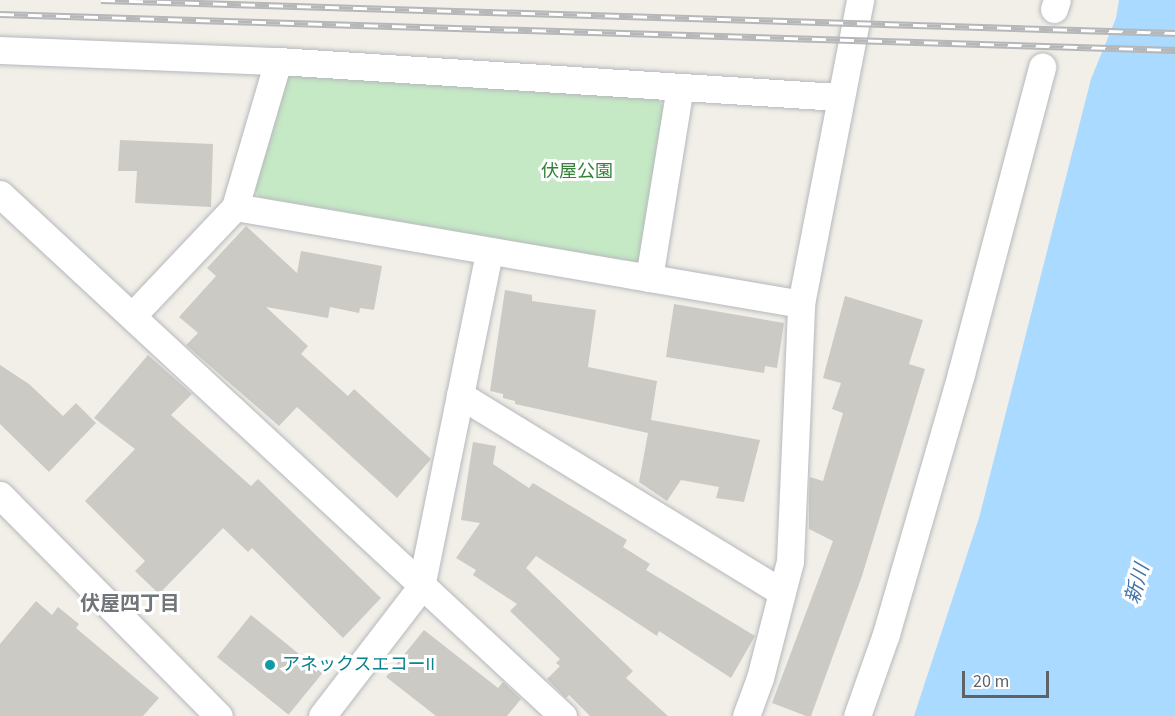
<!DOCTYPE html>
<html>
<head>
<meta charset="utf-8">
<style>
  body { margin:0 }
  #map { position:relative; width:1175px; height:716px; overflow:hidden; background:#f1efe8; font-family:"Source Sans 3","Noto Sans JP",sans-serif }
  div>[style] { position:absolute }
  .green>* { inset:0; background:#c5e8c5 }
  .water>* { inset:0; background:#aadaff }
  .building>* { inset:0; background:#cccac5; transform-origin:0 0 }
  .roads { filter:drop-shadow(0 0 2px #b5b8bc) drop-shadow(0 0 2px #b5b8bc) }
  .minor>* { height:27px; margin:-13.5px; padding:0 13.5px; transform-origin:13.5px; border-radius:13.5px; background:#fff }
  .rail>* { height:7px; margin-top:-3.5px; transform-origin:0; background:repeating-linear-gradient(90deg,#fff 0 14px,#b6b7b8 0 28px); box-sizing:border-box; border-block:2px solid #b6b7b8 }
  .dots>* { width:16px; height:16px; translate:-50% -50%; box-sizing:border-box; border:3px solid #fff; border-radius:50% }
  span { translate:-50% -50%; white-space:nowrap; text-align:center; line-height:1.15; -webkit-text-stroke:6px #fff; paint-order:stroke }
  .park-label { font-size:18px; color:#348238 }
  .culture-label { font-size:18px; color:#0d838f }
  .left { translate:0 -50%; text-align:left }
  .water-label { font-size:20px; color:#4174aa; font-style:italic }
  .neighbourhood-label { font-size:20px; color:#70757a; font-weight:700 }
  .scale { position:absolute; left:962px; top:671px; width:87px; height:27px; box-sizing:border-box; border:3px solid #5f6368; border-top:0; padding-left:8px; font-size:18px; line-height:21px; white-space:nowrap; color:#5f6368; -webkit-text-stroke:4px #fff; paint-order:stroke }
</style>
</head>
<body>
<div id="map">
  <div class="green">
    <div style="clip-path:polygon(288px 71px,657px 99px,667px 109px,644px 253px,636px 262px,259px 197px,253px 186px)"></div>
  </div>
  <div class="water">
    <div style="clip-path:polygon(1119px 0,1175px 0,1175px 716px,914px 716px,979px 518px,1091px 79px,1116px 18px)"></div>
  </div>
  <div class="building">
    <div style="clip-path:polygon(120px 140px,213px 144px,211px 207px,135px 203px,137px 171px,118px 171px)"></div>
    <div style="clip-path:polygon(246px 226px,297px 273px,301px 251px,382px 266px,374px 310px,360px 308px,359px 313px,330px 307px,328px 318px,266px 307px,308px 346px,301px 354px,348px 396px,354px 389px,431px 459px,397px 498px,297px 407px,279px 426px,186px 345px,198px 333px,179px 317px,216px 276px,207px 268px)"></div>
    <div style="clip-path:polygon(505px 290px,532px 295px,532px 301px,596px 310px,588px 367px,657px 381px,651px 420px,760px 440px,744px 502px,716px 498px,719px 487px,681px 480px,667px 501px,639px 482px,648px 433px,515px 404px,515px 401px,503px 398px,503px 394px,490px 391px)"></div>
    <div style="clip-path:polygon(845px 296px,923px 320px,909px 364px,925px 369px,862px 576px,811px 716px,806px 716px,772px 703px,833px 541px,809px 529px,809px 495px,810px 477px,823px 481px,843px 413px,832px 409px,841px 383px,823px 378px)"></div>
    <div style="clip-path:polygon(674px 304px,784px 323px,777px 368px,765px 366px,764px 373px,666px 357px)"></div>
    <div style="clip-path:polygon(148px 355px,192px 394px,171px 415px,251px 486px,258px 479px,381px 598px,343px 638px,252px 548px,248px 552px,223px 528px,159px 594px,135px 571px,145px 561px,85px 501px,135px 449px,94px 418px)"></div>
    <div style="clip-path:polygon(0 365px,29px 384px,63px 416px,76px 403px,96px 423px,49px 472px,0 424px)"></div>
    <div style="clip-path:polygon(473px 442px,496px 446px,493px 464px,529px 488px,533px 483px,627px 540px,623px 547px,650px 564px,646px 570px,755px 636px,731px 678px,659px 631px,657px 636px,536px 556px,526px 568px,633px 671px,626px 678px,668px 716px,590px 716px,569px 695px,566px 698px,547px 679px,560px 666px,556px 663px,560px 659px,510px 611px,517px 604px,473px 575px,476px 570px,456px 558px,480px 523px,461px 520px)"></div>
    <div style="clip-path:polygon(36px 601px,52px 615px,58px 607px,79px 624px,76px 628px,159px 698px,143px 716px,0 716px,0 644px)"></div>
    <div style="left:251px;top:615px;width:92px;height:54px;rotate:39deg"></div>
    <div style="clip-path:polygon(424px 630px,498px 688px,503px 682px,521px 699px,507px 716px,436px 716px,386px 677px)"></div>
  </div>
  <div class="roads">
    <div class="minor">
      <div style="left:1054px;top:9px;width:9px;rotate:-72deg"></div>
      <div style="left:0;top:50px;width:278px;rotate:2.3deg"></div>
      <div style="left:0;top:194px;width:768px;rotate:42.84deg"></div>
      <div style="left:235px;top:207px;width:574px;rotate:9.72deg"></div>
      <div style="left:649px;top:278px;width:193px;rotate:-80.8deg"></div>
      <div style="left:133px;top:315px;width:149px;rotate:-46.6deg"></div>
      <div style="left:235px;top:207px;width:152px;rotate:-73.6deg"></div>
      <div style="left:278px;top:61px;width:561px;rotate:3.68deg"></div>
      <div style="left:460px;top:395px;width:377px;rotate:31.5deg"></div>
      <div style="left:0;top:495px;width:311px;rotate:45.3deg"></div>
      <div style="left:322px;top:716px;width:163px;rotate:-52.5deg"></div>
      <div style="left:421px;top:587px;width:342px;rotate:-78.5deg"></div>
      <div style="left:746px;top:716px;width:40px;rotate:-69.8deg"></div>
      <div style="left:760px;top:678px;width:121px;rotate:-75.6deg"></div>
      <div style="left:790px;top:561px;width:257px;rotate:-87.5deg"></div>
      <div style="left:801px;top:304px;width:310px;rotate:-79deg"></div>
      <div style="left:857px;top:716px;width:87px;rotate:-70.5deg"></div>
      <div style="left:886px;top:634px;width:271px;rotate:-73.9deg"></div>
      <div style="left:961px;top:374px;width:318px;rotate:-75.2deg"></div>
    </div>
  </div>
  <div class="rail">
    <div style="left:101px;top:0;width:1075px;rotate:1.76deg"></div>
    <div style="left:0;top:14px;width:1176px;rotate:1.75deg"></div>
  </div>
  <div class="dots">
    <div style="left:270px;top:665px;background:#0f9aa8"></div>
  </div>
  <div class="park-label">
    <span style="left:577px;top:172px">伏屋公園</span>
  </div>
  <div class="culture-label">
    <span class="left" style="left:282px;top:665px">アネックスエコーII</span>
  </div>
  <div class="water-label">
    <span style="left:1138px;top:584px;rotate:-74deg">新川</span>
  </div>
  <div class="neighbourhood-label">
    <span style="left:130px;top:604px">伏屋四丁目</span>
  </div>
  <div class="scale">20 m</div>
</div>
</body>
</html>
